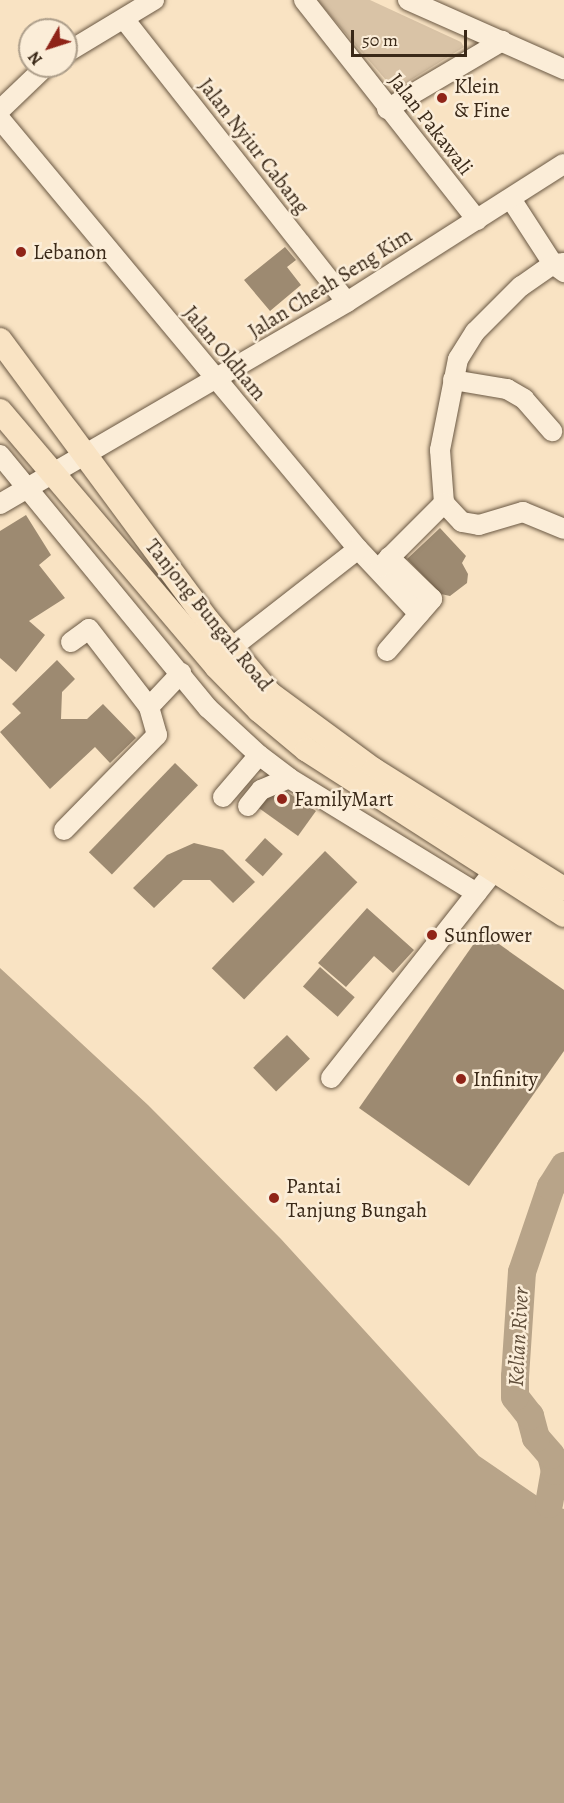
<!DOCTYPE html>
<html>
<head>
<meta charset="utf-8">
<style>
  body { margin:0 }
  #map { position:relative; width:564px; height:1803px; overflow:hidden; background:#f9e3c3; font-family:Alegreya,serif }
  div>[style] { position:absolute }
  .green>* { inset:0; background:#d9c3a6 }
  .water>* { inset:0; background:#b8a489 }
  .river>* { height:28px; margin:-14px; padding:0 14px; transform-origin:14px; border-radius:14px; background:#b8a489 }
  .building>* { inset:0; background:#9d8a71; transform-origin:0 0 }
  .roads { filter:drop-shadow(0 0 2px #6a5843) drop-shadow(0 0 2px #6a5843) }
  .minor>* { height:20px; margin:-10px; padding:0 10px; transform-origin:10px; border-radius:10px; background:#fbedd8 }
  .major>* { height:24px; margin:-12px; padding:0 12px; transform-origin:12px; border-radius:12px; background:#f9e3c3 }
  .dots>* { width:16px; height:16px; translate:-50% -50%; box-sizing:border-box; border:3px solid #fbedd8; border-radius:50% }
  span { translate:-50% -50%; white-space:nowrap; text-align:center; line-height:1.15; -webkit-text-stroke:5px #fbedd8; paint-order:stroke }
  .poi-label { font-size:21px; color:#3a2918 }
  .left { translate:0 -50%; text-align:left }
  .street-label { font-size:21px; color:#3a2918 }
  .water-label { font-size:22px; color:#604e3a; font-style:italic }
  .north { position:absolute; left:18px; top:18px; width:60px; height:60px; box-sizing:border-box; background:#fbedd8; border:2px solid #ae9f8b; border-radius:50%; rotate:231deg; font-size:16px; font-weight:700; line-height:24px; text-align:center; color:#3a2918 }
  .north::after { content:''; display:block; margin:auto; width:21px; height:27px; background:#8f2418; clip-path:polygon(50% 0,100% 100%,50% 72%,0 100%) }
  .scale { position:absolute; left:351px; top:30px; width:116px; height:27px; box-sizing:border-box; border:3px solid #3a2918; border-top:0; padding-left:8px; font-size:18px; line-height:21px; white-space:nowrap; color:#3a2918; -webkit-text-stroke:4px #fbedd8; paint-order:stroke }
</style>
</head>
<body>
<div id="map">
  <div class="green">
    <div style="clip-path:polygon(317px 0,370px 0,461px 42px,464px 47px,398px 88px,392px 87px)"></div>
  </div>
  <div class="water">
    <div style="clip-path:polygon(0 968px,148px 1105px,281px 1239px,479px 1456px,549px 1504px,564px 1509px,564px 1803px,0 1803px)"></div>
  </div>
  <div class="river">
    <div style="left:549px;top:1504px;width:34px;rotate:-80deg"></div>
    <div style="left:555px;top:1471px;width:16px;rotate:-104deg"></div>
    <div style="left:551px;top:1455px;width:23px;rotate:-131deg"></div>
    <div style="left:536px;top:1438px;width:23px;rotate:-105deg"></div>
    <div style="left:530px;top:1416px;width:24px;rotate:-128deg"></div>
    <div style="left:515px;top:1397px;width:20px;rotate:-90deg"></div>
    <div style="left:515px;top:1377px;width:105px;rotate:-86.2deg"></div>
    <div style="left:522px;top:1272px;width:90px;rotate:-71.2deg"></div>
    <div style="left:551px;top:1187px;width:25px;rotate:-58deg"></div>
  </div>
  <div class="building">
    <div style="clip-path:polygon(285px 247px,296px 260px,287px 267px,301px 285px,270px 311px,244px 280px)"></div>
    <div style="clip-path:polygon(26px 515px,51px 555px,39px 565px,65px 598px,29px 621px,45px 635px,16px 672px,0 658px,0 531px)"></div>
    <div style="clip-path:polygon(440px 528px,466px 556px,462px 563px,468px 574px,467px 583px,450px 596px,441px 594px,407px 559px)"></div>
    <div style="clip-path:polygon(57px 660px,75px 679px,62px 692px,61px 719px,87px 719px,103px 704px,136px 738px,110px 763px,95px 747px,50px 789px,0 732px,21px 713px,12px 704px)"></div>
    <div style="left:175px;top:763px;width:32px;height:124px;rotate:44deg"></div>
    <div style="clip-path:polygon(284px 790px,316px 811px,298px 836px,256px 806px,264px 793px)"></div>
    <div style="left:265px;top:838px;width:24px;height:30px;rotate:42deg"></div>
    <div style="clip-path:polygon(194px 843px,223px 850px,255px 882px,233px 903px,210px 880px,183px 880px,154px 908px,133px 888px,167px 855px)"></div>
    <div style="left:325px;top:851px;width:45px;height:163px;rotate:44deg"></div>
    <div style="clip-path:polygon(367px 908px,414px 950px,393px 973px,374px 956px,346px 987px,318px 963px)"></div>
    <div style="clip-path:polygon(482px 932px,564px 990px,564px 1051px,469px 1186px,359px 1108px)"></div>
    <div style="left:320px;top:967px;width:46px;height:26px;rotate:41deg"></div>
    <div style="left:287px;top:1035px;width:33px;height:47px;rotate:46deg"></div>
  </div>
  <div class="roads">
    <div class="minor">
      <div style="left:304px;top:0;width:280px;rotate:51.8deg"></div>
      <div style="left:408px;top:0;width:171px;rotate:23.9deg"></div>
      <div style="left:124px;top:19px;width:360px;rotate:51.8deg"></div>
      <div style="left:66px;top:53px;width:103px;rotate:-31.1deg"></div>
      <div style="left:387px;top:109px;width:134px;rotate:-30.6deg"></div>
      <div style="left:0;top:110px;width:64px;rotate:-43.7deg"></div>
      <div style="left:0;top:119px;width:560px;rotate:50.22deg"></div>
      <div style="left:358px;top:549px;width:89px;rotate:46.8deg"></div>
      <div style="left:511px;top:199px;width:77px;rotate:57.1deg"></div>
      <div style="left:553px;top:264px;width:14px;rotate:36deg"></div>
      <div style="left:564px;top:263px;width:11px;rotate:175deg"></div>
      <div style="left:553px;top:264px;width:39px;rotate:145deg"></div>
      <div style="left:521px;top:286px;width:65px;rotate:135deg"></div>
      <div style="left:475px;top:332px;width:32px;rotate:122deg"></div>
      <div style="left:458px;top:359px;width:93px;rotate:101.2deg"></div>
      <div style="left:440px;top:450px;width:53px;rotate:85.7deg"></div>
      <div style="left:444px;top:503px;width:26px;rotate:47deg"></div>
      <div style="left:462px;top:522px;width:17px;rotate:10deg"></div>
      <div style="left:479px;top:525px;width:46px;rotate:-16.5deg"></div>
      <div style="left:523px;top:512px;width:44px;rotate:22.5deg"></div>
      <div style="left:453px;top:380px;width:55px;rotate:9.5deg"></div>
      <div style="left:507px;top:389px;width:20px;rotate:30deg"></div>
      <div style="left:524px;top:399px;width:43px;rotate:48.8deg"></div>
      <div style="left:0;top:455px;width:328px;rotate:50.6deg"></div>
      <div style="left:208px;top:708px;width:69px;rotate:42.7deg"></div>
      <div style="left:259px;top:755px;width:38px;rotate:37deg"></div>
      <div style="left:289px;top:778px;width:220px;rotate:31.5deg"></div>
      <div style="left:0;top:504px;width:402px;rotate:-30.2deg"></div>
      <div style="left:347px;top:302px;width:257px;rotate:-32.5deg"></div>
      <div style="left:380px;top:567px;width:91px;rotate:-45deg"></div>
      <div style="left:71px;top:642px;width:22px;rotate:-36deg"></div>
      <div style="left:89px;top:629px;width:98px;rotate:52.4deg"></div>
      <div style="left:230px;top:649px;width:162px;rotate:-38deg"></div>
      <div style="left:387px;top:651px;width:69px;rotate:-49.1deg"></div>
      <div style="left:432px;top:599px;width:60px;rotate:-135.7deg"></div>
      <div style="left:223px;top:797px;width:55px;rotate:-49.4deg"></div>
      <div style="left:248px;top:806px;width:21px;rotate:-51deg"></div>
      <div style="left:261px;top:790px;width:30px;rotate:-23deg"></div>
      <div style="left:64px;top:830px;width:133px;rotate:-45.6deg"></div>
      <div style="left:157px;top:735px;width:29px;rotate:-106deg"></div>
      <div style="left:149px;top:707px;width:47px;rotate:-46.7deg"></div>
      <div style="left:331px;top:1078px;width:262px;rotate:-51.8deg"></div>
    </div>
    <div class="major">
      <div style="left:0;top:340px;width:350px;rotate:53.5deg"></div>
      <div style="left:208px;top:621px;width:94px;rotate:49.7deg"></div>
      <div style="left:269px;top:693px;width:130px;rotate:36.3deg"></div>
      <div style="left:374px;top:770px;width:224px;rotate:32.1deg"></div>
      <div style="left:0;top:411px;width:334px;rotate:49.7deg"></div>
      <div style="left:216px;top:666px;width:62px;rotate:45.7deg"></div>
      <div style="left:259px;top:710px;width:62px;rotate:39.8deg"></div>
      <div style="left:307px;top:750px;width:305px;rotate:32.7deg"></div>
    </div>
  </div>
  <div class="dots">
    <div style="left:442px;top:98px;background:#8f2418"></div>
    <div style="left:21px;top:252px;background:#8f2418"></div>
    <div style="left:282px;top:799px;background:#8f2418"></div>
    <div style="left:432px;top:935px;background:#8f2418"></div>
    <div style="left:461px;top:1079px;background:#8f2418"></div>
    <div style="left:274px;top:1198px;background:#8f2418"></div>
  </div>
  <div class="poi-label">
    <span class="left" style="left:454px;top:98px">Klein<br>&amp; Fine</span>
    <span class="left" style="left:33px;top:252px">Lebanon</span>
    <span class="left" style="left:294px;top:799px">FamilyMart</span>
    <span class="left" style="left:444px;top:935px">Sunflower</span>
    <span class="left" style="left:473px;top:1079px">Infinity</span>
    <span class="left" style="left:286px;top:1198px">Pantai<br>Tanjung Bungah</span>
  </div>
  <div class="street-label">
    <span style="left:431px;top:124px;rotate:52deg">Jalan Pakawali</span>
    <span style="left:254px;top:146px;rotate:52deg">Jalan Nyiur Cabang</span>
    <span style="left:330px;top:283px;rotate:-32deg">Jalan Cheah Seng Kim</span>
    <span style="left:225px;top:353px;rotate:50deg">Jalan Oldham</span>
    <span style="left:209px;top:615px;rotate:51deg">Tanjong Bungah Road</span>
  </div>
  <div class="water-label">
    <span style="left:519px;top:1337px;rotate:-87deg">Kelian River</span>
  </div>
  <div class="north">N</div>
  <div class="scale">50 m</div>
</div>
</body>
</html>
